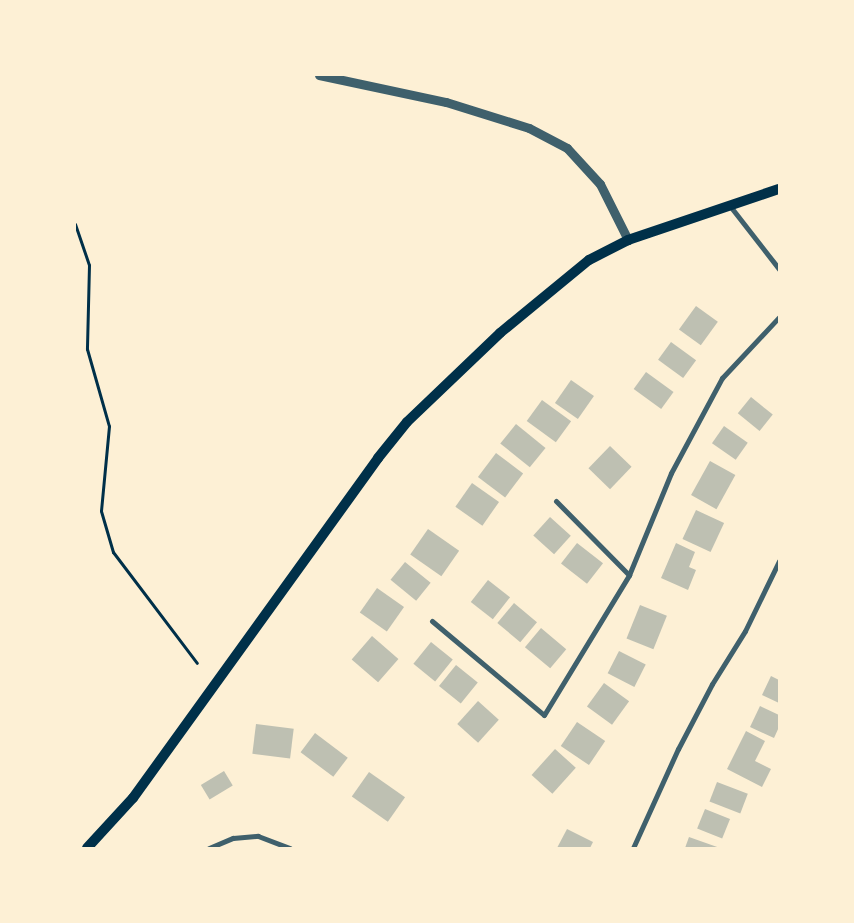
<!DOCTYPE html>
<html>
<head>
<meta charset="utf-8">
<style>
  body { margin:0 }
  #map { position:relative; width:854px; height:923px; overflow:hidden; background:#fdf0d5; font-family:"Fira Sans Condensed",sans-serif }
  div>[style] { position:absolute }
  .building>* { inset:0; background:#bec0b2; transform-origin:0 0 }
  .path>* { height:3px; margin:-1.5px; padding:0 1.5px; transform-origin:1.5px; border-radius:1.5px; background:#003049 }
  .minor>* { height:5px; margin:-2.5px; padding:0 2.5px; transform-origin:2.5px; border-radius:2.5px; background:#3f606c }
  .tertiary>* { height:9px; margin:-4.5px; padding:0 4.5px; transform-origin:4.5px; border-radius:4.5px; background:#3f606c }
  .secondary>* { height:10px; margin:-5px; padding:0 5px; transform-origin:5px; border-radius:5px; background:#003049 }
  span { translate:-50% -50%; white-space:nowrap; text-align:center; line-height:1.15; -webkit-text-stroke:4.5px #fdf0d5; paint-order:stroke }
  .frame { position:absolute; inset:0; border:76px solid #fdf0d5; pointer-events:none }
</style>
</head>
<body>
<div id="map">
  <div class="building">
    <div style="left:696px;top:306px;width:27px;height:29px;rotate:36deg"></div>
    <div style="left:671px;top:342px;width:31px;height:22px;rotate:36deg"></div>
    <div style="left:646px;top:372px;width:34px;height:21px;rotate:36deg"></div>
    <div style="left:571px;top:380px;width:28px;height:28px;rotate:35deg"></div>
    <div style="left:751px;top:397px;width:28px;height:21px;rotate:39deg"></div>
    <div style="left:542px;top:400px;width:36px;height:26px;rotate:36deg"></div>
    <div style="left:516px;top:424px;width:38px;height:25px;rotate:39deg"></div>
    <div style="left:724px;top:426px;width:29px;height:21px;rotate:35deg"></div>
    <div style="left:610px;top:446px;width:30px;height:31px;rotate:44deg"></div>
    <div style="left:496px;top:453px;width:34px;height:30px;rotate:37deg"></div>
    <div style="left:710px;top:461px;width:29px;height:39px;rotate:29deg"></div>
    <div style="left:472px;top:483px;width:33px;height:29px;rotate:35deg"></div>
    <div style="left:696px;top:510px;width:31px;height:32px;rotate:25deg"></div>
    <div style="left:550px;top:517px;width:28px;height:25px;rotate:42deg"></div>
    <div style="left:428px;top:529px;width:38px;height:31px;rotate:35deg"></div>
    <div style="left:577px;top:543px;width:33px;height:26px;rotate:38deg"></div>
    <div style="clip-path:polygon(676px 543px,695px 552px,689px 567px,696px 570px,688px 590px,661px 578px)"></div>
    <div style="left:405px;top:562px;width:33px;height:23px;rotate:39deg"></div>
    <div style="left:488px;top:580px;width:28px;height:28px;rotate:38deg"></div>
    <div style="left:377px;top:588px;width:33px;height:30px;rotate:35deg"></div>
    <div style="left:514px;top:603px;width:30px;height:26px;rotate:40deg"></div>
    <div style="left:640px;top:605px;width:29px;height:36px;rotate:22deg"></div>
    <div style="left:541px;top:628px;width:33px;height:25px;rotate:40deg"></div>
    <div style="left:372px;top:636px;width:35px;height:31px;rotate:41deg"></div>
    <div style="left:431px;top:642px;width:28px;height:28px;rotate:39deg"></div>
    <div style="left:619px;top:651px;width:30px;height:25px;rotate:27deg"></div>
    <div style="left:456px;top:665px;width:28px;height:27px;rotate:39deg"></div>
    <div style="clip-path:polygon(771px 676px,779px 680px,779px 703px,762px 695px)"></div>
    <div style="left:604px;top:683px;width:31px;height:29px;rotate:36deg"></div>
    <div style="left:478px;top:701px;width:28px;height:31px;rotate:42deg"></div>
    <div style="clip-path:polygon(760px 706px,779px 715px,779px 727px,774px 738px,750px 727px)"></div>
    <div style="left:577px;top:722px;width:34px;height:29px;rotate:34deg"></div>
    <div style="left:256px;top:724px;width:38px;height:30px;rotate:7deg"></div>
    <div style="clip-path:polygon(746px 731px,765px 741px,755px 761px,771px 769px,762px 787px,727px 769px)"></div>
    <div style="left:315px;top:733px;width:41px;height:24px;rotate:37deg"></div>
    <div style="left:555px;top:749px;width:28px;height:35px;rotate:42deg"></div>
    <div style="left:224px;top:771px;width:17px;height:27px;rotate:59deg"></div>
    <div style="left:369px;top:772px;width:44px;height:30px;rotate:35deg"></div>
    <div style="left:717px;top:782px;width:33px;height:21px;rotate:21deg"></div>
    <div style="left:705px;top:809px;width:27px;height:21px;rotate:22deg"></div>
    <div style="clip-path:polygon(567px 829px,593px 842px,590px 848px,557px 848px)"></div>
    <div style="clip-path:polygon(689px 837px,720px 848px,685px 848px)"></div>
  </div>
  <div class="path">
    <div style="left:75px;top:224px;width:43px;rotate:71.1deg"></div>
    <div style="left:89px;top:265px;width:84px;rotate:91.4deg"></div>
    <div style="left:87px;top:349px;width:80px;rotate:74.1deg"></div>
    <div style="left:109px;top:426px;width:85px;rotate:95.4deg"></div>
    <div style="left:101px;top:511px;width:43px;rotate:73.7deg"></div>
    <div style="left:113px;top:552px;width:139px;rotate:52.9deg"></div>
  </div>
  <div class="minor">
    <div style="left:730px;top:206px;width:80px;rotate:52.1deg"></div>
    <div style="left:556px;top:501px;width:104px;rotate:45.4deg"></div>
    <div style="left:432px;top:621px;width:146px;rotate:40deg"></div>
    <div style="left:544px;top:715px;width:164px;rotate:-58.7deg"></div>
    <div style="left:629px;top:575px;width:110px;rotate:-67.6deg"></div>
    <div style="left:671px;top:473px;width:108px;rotate:-61.8deg"></div>
    <div style="left:722px;top:378px;width:83px;rotate:-46.9deg"></div>
    <div style="left:209px;top:848px;width:26px;rotate:-23deg"></div>
    <div style="left:233px;top:838px;width:25px;rotate:-5deg"></div>
    <div style="left:258px;top:836px;width:34px;rotate:21deg"></div>
    <div style="left:633px;top:848px;width:109px;rotate:-65.6deg"></div>
    <div style="left:678px;top:749px;width:73px;rotate:-62.4deg"></div>
    <div style="left:712px;top:684px;width:62px;rotate:-58.1deg"></div>
    <div style="left:745px;top:631px;width:78px;rotate:-64.1deg"></div>
  </div>
  <div class="tertiary">
    <div style="left:319px;top:75px;width:130px;rotate:12deg"></div>
    <div style="left:446px;top:102px;width:87px;rotate:17.4deg"></div>
    <div style="left:529px;top:128px;width:43px;rotate:27.8deg"></div>
    <div style="left:567px;top:148px;width:49px;rotate:47.5deg"></div>
    <div style="left:600px;top:184px;width:63px;rotate:63.4deg"></div>
  </div>
  <div class="secondary">
    <div style="left:87px;top:848px;width:68px;rotate:-47.4deg"></div>
    <div style="left:133px;top:798px;width:419px;rotate:-54.2deg"></div>
    <div style="left:378px;top:458px;width:46px;rotate:-51.1deg"></div>
    <div style="left:407px;top:422px;width:129px;rotate:-43.7deg"></div>
    <div style="left:500px;top:333px;width:115px;rotate:-39.4deg"></div>
    <div style="left:589px;top:260px;width:44px;rotate:-27.1deg"></div>
    <div style="left:628px;top:240px;width:159px;rotate:-18.7deg"></div>
  </div>
  <div class="frame"></div>
</div>
</body>
</html>
